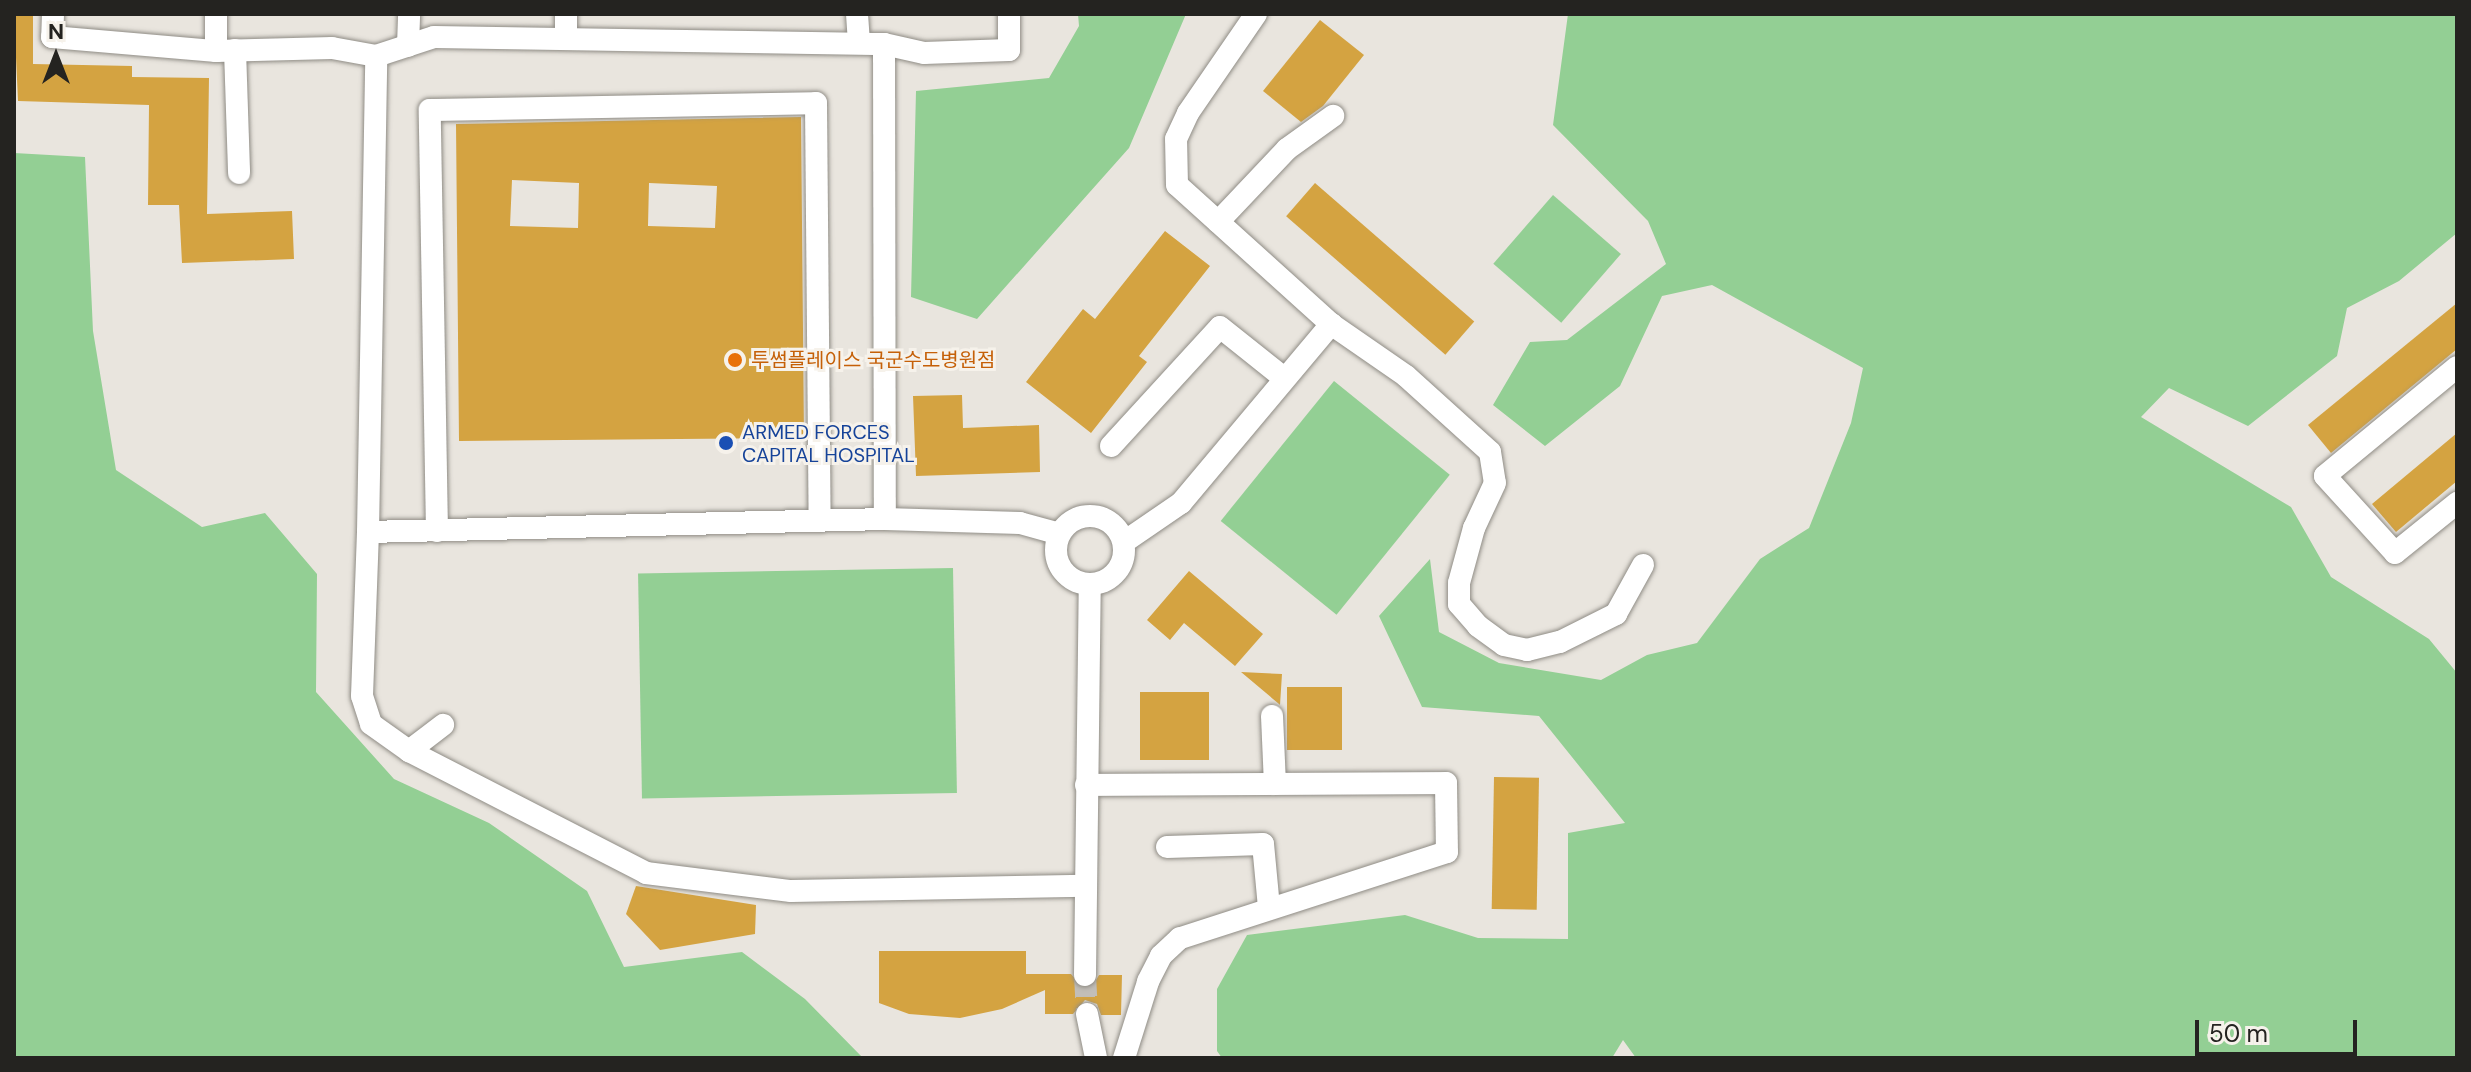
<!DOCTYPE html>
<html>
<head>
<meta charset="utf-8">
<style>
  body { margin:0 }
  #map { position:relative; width:2471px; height:1072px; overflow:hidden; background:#e9e5de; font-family:"DM Sans","Noto Sans KR",sans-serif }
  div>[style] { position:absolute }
  .green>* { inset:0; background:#93cf94; transform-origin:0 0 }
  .building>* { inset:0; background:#d4a341; transform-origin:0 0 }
  .minor-tunnel>* { height:22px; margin-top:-11px; transform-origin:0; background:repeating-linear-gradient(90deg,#c2beb8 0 22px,transparent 0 33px) }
  .roads { filter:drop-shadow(0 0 2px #8f8c85) drop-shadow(0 0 2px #8f8c85) }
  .minor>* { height:22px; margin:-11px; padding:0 11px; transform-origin:11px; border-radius:11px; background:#fff }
  .minor>.ring { margin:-11px; padding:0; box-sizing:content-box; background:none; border:22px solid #fff; border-radius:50% }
  .dots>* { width:22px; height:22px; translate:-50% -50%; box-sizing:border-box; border:4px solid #f6f2eb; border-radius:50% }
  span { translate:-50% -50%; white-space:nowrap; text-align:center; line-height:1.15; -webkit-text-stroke:6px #f6f2eb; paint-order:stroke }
  .food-label { font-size:20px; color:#c56008 }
  .left { translate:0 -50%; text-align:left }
  .transit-label { font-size:20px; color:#164399 }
  .frame { position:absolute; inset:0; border:16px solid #242320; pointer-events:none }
  .north { position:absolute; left:16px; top:16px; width:80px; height:80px; -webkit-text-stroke:6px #f6f2eb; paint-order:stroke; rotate:0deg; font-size:22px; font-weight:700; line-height:32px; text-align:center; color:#242320 }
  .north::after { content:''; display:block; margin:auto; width:28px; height:36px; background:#242320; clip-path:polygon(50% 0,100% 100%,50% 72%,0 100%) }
  .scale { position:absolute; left:2195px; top:1020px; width:162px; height:36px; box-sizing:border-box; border:4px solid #242320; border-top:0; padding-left:10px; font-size:24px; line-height:28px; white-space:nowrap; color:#242320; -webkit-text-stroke:6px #f6f2eb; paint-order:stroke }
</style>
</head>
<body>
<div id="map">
  <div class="green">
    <div style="clip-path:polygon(1078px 14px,1186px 14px,1129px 148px,977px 319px,911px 297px,916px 91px,1049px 78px,1079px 26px)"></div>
    <div style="clip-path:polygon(1568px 14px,2457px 14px,2457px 233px,2399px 281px,2347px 308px,2337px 356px,2248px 426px,2169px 388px,2141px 417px,2291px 507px,2331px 577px,2429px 639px,2457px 673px,2457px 1058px,1636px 1058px,1623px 1040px,1612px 1058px,1222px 1058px,1217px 1051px,1217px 989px,1247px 935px,1405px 915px,1478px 938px,1568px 939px,1568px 833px,1625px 823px,1539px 716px,1422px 707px,1379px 616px,1430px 559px,1439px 632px,1499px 663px,1601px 680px,1647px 655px,1697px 643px,1760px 559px,1809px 528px,1851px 423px,1863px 368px,1712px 285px,1662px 296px,1620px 386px,1545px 446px,1493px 405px,1530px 342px,1567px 340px,1666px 264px,1648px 221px,1553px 125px)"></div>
    <div style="clip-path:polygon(14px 153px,85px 157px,93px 331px,116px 470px,202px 527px,265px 513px,317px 574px,316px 692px,394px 779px,489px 823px,587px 891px,624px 967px,742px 952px,805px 999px,863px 1058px,14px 1058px)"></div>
    <div style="left:1553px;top:195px;width:90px;height:91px;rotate:41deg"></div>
    <div style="left:1334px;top:381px;width:149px;height:180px;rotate:39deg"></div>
    <div style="left:953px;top:568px;width:225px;height:315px;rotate:89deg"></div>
  </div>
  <div class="building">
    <div style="clip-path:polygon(14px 14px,33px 14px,33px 64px,132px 66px,132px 77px,209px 78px,207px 214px,292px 211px,294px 259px,182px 263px,179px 205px,148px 205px,149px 105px,18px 101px)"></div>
    <div style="clip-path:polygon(1320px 20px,1364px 55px,1323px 106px,1301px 122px,1263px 91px)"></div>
    <div style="clip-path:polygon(evenodd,801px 117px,804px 438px,459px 441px,456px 124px,801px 117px,512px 180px,579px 183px,578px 228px,510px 226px,512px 180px,801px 117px,649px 183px,717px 186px,715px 228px,648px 226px,649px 183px)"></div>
    <div style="left:1315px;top:183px;width:211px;height:44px;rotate:41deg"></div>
    <div style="clip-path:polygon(1165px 231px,1210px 266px,1139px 356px,1147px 362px,1091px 433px,1026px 382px,1083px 309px,1095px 319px)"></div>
    <div style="clip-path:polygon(2457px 303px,2457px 349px,2331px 453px,2308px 425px)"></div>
    <div style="clip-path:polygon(962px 395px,963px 428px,1039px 425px,1040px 472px,916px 476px,913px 396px)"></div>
    <div style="clip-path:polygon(2457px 433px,2457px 481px,2396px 532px,2372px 504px)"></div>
    <div style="clip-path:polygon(1189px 571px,1263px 634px,1235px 666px,1184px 623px,1170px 640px,1147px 620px)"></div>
    <div style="clip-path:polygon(1241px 672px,1282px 674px,1280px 705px,1279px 704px)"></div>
    <div style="left:1287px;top:687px;width:55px;height:63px"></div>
    <div style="left:1140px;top:692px;width:69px;height:68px"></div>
    <div style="left:1494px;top:777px;width:45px;height:132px;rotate:1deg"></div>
    <div style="clip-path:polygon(636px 886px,756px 905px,755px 934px,660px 950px,626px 914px)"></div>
    <div style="clip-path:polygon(879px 951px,1026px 951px,1026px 974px,1071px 974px,1084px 989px,1092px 987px,1099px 975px,1122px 975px,1121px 1015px,1101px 1015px,1097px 1004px,1085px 1000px,1073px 1014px,1045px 1014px,1045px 990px,1002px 1009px,960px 1018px,909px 1014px,879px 1003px)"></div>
  </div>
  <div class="minor-tunnel">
    <div style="left:1085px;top:975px;width:39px;rotate:87deg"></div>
  </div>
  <div class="roads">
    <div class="minor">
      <div style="left:53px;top:14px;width:23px;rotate:92deg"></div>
      <div style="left:52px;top:37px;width:165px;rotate:4.9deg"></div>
      <div style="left:216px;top:14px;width:37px;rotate:90deg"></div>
      <div style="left:216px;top:51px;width:116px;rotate:-1.5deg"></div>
      <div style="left:332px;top:48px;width:45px;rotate:10.3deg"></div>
      <div style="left:566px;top:14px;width:25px;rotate:90deg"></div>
      <div style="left:857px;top:14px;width:29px;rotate:86deg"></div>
      <div style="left:884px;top:44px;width:41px;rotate:12.7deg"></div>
      <div style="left:924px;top:53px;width:85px;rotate:-2deg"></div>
      <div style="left:1009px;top:50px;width:36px;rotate:-90deg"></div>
      <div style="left:408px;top:46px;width:32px;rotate:-88deg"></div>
      <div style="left:235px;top:50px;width:123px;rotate:88.1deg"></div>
      <div style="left:1218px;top:222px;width:100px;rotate:-46.6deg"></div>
      <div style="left:1287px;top:149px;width:57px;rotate:-35.7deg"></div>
      <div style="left:1331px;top:324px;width:91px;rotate:34.7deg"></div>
      <div style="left:1406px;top:376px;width:113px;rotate:42.1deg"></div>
      <div style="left:1490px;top:452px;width:31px;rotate:81deg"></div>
      <div style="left:1495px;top:483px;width:50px;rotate:115deg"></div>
      <div style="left:1474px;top:528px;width:57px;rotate:105.3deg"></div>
      <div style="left:1459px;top:583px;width:21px;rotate:90deg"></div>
      <div style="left:1459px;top:604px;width:29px;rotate:49deg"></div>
      <div style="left:1478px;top:626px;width:32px;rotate:36deg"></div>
      <div style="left:1504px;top:645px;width:24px;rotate:12deg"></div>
      <div style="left:1527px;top:650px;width:34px;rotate:-14deg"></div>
      <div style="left:1560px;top:642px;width:63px;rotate:-26.6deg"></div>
      <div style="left:1616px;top:614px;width:56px;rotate:-61.1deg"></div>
      <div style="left:2457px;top:367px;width:171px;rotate:140.5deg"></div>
      <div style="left:2325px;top:476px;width:104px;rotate:47.7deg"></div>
      <div style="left:2395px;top:553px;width:80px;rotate:-38.9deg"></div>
      <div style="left:1111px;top:446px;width:161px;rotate:-47.5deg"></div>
      <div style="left:1220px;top:327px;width:82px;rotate:38.6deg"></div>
      <div class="ring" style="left:1056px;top:516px;width:46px;height:46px"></div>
      <div style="left:885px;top:519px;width:517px;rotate:178.56deg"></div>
      <div style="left:368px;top:532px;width:476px;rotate:-89deg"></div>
      <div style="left:376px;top:56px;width:61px;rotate:-18.1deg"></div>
      <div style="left:434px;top:37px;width:450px;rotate:0.9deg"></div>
      <div style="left:884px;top:44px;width:475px;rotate:89.9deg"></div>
      <div style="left:885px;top:519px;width:135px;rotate:1.7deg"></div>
      <div style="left:1020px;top:523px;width:41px;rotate:15.4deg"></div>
      <div style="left:437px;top:531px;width:421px;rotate:-91deg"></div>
      <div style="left:430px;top:110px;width:386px;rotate:-1deg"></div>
      <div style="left:816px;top:103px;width:418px;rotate:89.5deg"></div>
      <div style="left:368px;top:532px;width:164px;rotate:92.1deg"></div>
      <div style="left:362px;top:696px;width:29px;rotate:72deg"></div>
      <div style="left:371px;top:724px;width:47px;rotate:35.4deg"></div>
      <div style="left:409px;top:751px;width:267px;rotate:27.2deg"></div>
      <div style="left:646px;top:873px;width:146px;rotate:7.1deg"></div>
      <div style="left:791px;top:891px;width:294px;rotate:-1deg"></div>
      <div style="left:1124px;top:542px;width:69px;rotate:-34.4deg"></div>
      <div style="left:1181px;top:503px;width:234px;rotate:-50deg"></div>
      <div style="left:1331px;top:324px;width:207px;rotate:-137.9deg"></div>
      <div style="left:1177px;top:185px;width:46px;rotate:-91.2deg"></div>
      <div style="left:1176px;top:139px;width:29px;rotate:-65deg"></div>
      <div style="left:1188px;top:113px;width:120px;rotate:-55.5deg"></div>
      <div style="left:1272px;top:716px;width:68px;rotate:87.5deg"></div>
      <div style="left:409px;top:751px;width:43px;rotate:-37.4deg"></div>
      <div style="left:1086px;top:785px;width:360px;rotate:-0.3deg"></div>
      <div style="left:1446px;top:783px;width:69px;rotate:89.2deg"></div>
      <div style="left:1447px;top:852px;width:281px;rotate:162.1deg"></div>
      <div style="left:1180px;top:938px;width:26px;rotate:137deg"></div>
      <div style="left:1161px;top:956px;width:29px;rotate:117deg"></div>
      <div style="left:1148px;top:982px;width:80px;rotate:107.5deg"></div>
      <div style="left:1167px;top:847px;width:96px;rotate:-1.8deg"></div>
      <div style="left:1263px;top:844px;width:63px;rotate:84.6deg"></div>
      <div style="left:1085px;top:975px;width:390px;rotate:-89.3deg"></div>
      <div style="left:1087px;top:1014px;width:45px;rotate:78.4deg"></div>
    </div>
  </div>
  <div class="dots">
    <div style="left:735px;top:360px;background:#e8710a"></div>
    <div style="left:726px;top:443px;background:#1a4fb4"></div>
  </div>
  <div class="food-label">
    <span class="left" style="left:751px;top:360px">투썸플레이스 국군수도병원점</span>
  </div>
  <div class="transit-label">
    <span class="left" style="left:742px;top:444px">ARMED FORCES<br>CAPITAL HOSPITAL</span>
  </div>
  <div class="frame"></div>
  <div class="north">N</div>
  <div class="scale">50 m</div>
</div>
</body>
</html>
